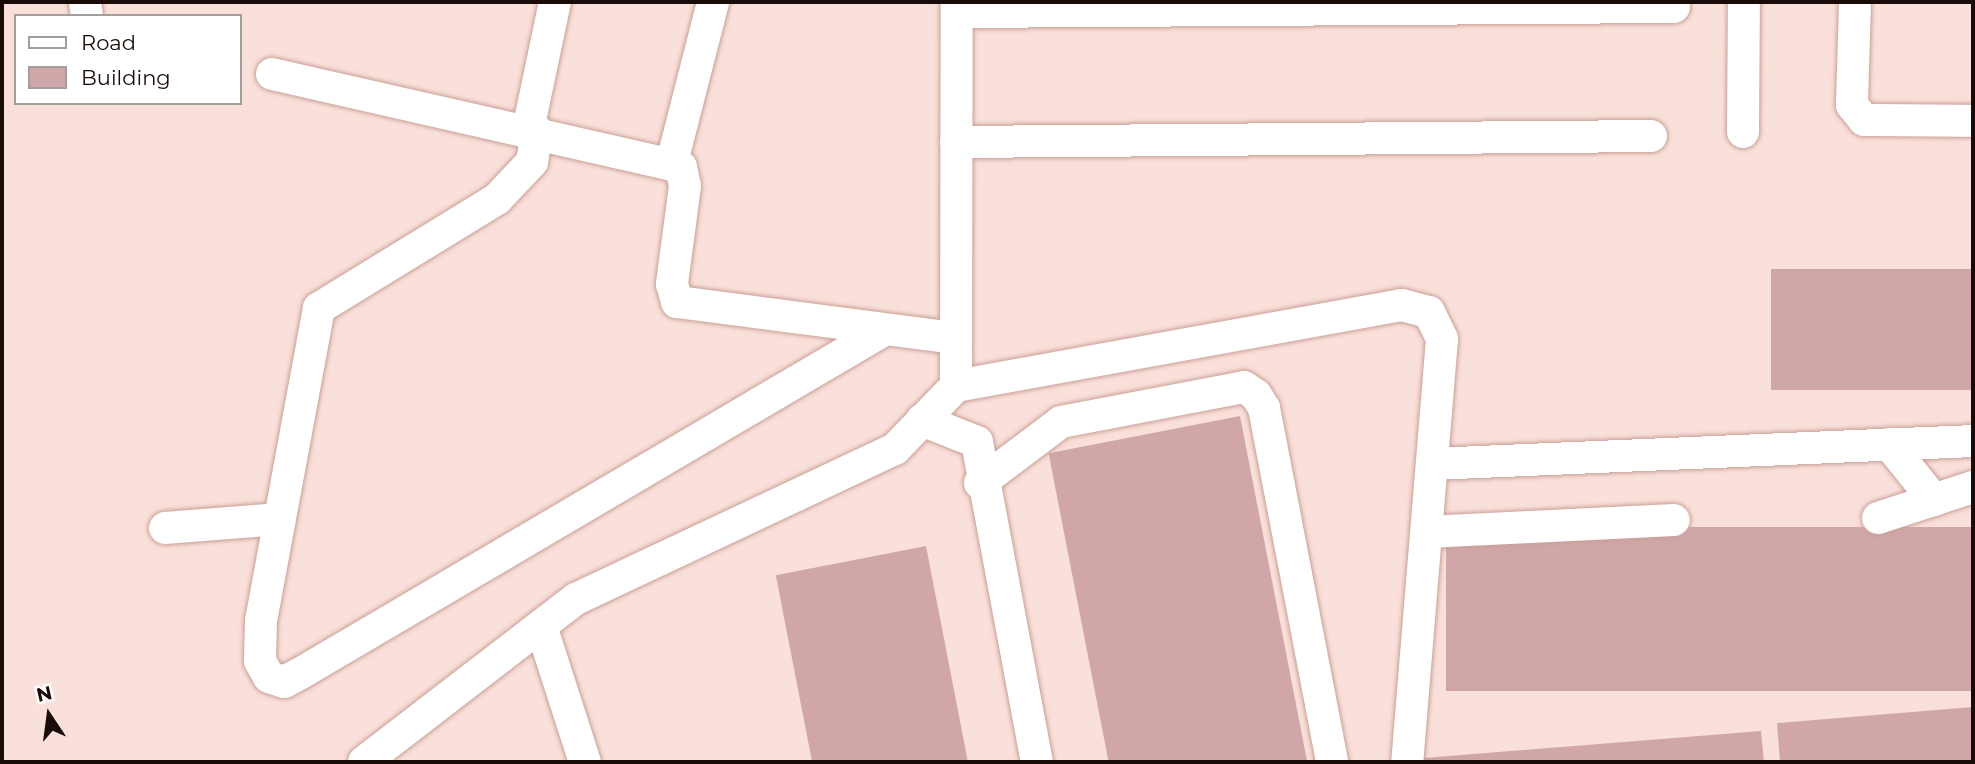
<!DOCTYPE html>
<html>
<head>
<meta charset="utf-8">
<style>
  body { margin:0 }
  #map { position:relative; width:1975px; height:764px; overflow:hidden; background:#fae0da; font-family:Montserrat,sans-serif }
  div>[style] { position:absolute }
  .building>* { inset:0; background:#d1a6a9; transform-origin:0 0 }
  .roads { filter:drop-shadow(0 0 2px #c9a097) drop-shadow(0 0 2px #c9a097) }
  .minor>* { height:32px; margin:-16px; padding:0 16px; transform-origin:16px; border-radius:16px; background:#fff }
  span { translate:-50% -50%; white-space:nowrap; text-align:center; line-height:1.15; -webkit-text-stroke:7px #fff; paint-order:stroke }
  .frame { position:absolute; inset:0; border:4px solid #190b08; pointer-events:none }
  .legend { position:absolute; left:14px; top:14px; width:228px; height:91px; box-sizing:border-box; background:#fff; border:2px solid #a39d9c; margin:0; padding:9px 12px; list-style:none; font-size:21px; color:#190b08 }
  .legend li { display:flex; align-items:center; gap:14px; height:35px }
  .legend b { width:35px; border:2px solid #a39d9c }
  .north { position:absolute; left:14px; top:680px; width:70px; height:70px; -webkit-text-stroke:5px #fff; paint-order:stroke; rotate:347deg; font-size:19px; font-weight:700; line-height:28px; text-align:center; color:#190b08 }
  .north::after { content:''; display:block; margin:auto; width:24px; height:32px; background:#190b08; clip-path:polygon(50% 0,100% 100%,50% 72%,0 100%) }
</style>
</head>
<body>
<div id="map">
  <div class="building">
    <div style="left:1973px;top:269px;width:121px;height:202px;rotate:90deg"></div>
    <div style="left:1240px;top:416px;width:352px;height:195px;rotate:79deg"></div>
    <div style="left:1973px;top:527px;width:164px;height:527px;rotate:90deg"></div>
    <div style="left:926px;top:546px;width:220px;height:153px;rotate:79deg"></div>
    <div style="clip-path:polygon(1973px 707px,1973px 762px,1780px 762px,1777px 723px)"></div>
    <div style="clip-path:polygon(1761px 731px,1764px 762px,1424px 762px,1424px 758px)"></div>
  </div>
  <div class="roads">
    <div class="minor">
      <div style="left:85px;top:2px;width:14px;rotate:82deg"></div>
      <div style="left:1855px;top:2px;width:103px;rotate:91.7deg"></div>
      <div style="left:1852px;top:105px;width:19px;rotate:51deg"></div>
      <div style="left:1864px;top:120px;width:109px;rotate:0.5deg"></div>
      <div style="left:957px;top:12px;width:717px;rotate:-0.4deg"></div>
      <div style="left:272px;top:74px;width:419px;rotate:12.8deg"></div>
      <div style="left:681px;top:167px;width:19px;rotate:78deg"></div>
      <div style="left:685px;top:186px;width:99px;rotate:97.6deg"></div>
      <div style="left:672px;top:284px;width:19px;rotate:74deg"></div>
      <div style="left:677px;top:302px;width:281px;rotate:7.4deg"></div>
      <div style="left:528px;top:130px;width:131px;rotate:-78.1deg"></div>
      <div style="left:537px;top:131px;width:31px;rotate:99deg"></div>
      <div style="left:532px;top:162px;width:51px;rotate:133.4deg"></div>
      <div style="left:497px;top:199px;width:209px;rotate:148.5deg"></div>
      <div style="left:319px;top:308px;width:317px;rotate:100.5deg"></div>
      <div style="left:261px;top:620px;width:41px;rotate:91.4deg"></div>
      <div style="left:260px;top:661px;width:18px;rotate:61deg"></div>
      <div style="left:269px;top:677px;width:16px;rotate:18deg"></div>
      <div style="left:284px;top:682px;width:19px;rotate:-28deg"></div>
      <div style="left:301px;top:673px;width:676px;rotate:-30.47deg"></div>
      <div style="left:1743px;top:132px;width:130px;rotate:-89.6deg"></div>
      <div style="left:956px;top:142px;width:695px;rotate:-0.49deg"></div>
      <div style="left:672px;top:162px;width:165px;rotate:-75.6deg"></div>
      <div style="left:956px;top:386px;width:453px;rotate:-10.3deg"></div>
      <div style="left:1402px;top:305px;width:28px;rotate:15deg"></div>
      <div style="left:1429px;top:312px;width:30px;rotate:64deg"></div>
      <div style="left:1442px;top:339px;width:424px;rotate:94.7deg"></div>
      <div style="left:922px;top:420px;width:59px;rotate:21.8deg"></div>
      <div style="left:977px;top:442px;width:326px;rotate:79.4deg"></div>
      <div style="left:1889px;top:444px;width:72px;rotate:51.2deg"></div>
      <div style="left:1432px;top:464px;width:541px;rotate:-2.43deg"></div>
      <div style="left:980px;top:483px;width:101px;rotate:-37deg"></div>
      <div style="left:1061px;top:422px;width:186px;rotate:-10.8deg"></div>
      <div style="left:1244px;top:387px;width:14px;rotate:34deg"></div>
      <div style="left:1256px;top:395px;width:15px;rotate:58deg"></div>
      <div style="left:1264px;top:408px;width:360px;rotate:79.1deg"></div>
      <div style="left:1878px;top:518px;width:100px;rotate:-18.1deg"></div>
      <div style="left:165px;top:528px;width:115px;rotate:-4.5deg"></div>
      <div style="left:1427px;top:532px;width:247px;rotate:-2.8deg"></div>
      <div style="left:541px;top:626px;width:143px;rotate:72.1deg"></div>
      <div style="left:364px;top:762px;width:267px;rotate:-37.6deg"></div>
      <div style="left:576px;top:599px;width:353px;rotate:-25.2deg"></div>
      <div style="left:895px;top:449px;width:88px;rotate:-45.9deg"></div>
      <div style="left:956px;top:386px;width:384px;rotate:-89.9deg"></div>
    </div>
  </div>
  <div class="frame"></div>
  <ul class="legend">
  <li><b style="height:9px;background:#fff"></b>Road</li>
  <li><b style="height:19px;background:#d1a6a9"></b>Building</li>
  </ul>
  <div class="north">N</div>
</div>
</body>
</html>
